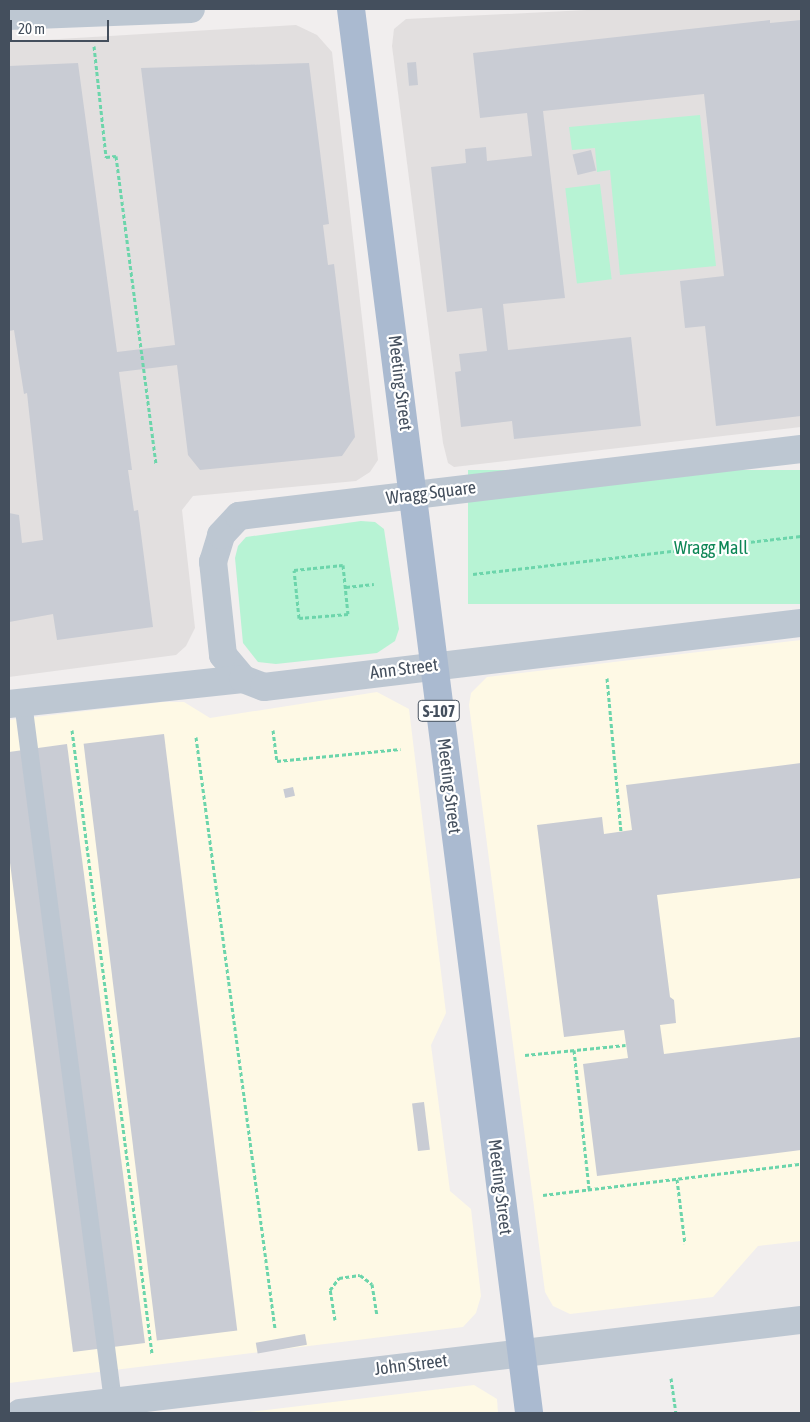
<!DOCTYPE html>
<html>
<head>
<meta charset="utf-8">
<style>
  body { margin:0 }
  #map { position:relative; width:810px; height:1422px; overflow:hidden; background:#f1eeee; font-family:"Asap Condensed",sans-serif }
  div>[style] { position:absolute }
  .commercial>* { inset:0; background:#fef9e5 }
  .education>* { inset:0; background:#e2dfdf }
  .green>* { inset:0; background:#b7f3d4; transform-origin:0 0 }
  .building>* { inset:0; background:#c9ccd4; transform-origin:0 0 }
  .path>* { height:3px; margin-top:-1.5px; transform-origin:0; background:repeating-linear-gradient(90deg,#6cd5ab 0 4px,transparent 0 6.5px) }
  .service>* { height:18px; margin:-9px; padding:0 9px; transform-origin:9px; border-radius:9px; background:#bdc7d2 }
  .minor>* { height:28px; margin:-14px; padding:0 14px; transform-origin:14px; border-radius:14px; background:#bdc7d2 }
  .primary>* { height:28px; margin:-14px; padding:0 14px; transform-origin:14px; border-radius:14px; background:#aabad0 }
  span { translate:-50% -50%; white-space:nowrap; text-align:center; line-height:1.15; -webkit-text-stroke:4.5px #fff; paint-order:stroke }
  .shield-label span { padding:1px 4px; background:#fff; border:1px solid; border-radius:4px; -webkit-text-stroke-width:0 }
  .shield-label { font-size:16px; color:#444f5d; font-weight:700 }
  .street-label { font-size:18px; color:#444f5d }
  .park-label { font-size:18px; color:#0d8656 }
  .frame { position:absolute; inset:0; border:10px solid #444f5d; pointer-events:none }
  .scale { position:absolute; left:10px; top:20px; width:99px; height:22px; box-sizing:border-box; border:2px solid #444f5d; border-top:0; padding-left:6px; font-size:15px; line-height:18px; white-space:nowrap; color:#444f5d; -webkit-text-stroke:4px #fff; paint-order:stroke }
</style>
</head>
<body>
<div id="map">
  <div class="commercial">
    <div style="clip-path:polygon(801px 640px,801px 1241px,758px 1246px,713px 1297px,570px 1314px,553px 1306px,545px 1292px,469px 705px,471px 693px,487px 677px)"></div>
    <div style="clip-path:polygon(377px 692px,409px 709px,446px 1013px,431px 1045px,450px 1191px,471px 1209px,481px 1296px,476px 1313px,463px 1327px,9px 1383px,9px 720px,163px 702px,184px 702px,210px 718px)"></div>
    <div style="clip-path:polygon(474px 1385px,497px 1399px,498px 1413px,241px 1413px)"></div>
  </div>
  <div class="education">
    <div style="clip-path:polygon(606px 9px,801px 9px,801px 427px,454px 467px,448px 463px,443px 443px,392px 46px,394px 29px,406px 19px)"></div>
    <div style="clip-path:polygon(296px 25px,317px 35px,332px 52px,378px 460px,370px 472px,356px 481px,193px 496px,182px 510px,195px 628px,186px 646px,176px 655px,9px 677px,9px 42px)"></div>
  </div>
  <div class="green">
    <div style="clip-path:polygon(700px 115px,716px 266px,620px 275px,610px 170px,597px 172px,595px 148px,572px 150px,569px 127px)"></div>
    <div style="left:600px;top:184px;width:96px;height:35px;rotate:83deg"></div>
    <div style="left:801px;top:470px;width:134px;height:333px;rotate:90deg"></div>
    <div style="clip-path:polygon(361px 521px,375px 522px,384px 529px,399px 629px,395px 641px,377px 653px,276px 664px,258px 662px,243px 643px,235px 558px,238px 546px,246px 537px)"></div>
  </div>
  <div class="building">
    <div style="clip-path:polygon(770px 20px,770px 23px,801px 20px,801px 416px,716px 426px,705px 326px,685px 328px,680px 281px,724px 276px,704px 94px,543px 111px,565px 298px,503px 304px,508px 350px,631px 337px,641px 426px,514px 439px,512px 421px,461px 427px,455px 372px,461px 371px,459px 354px,487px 351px,482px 308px,447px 312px,431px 167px,466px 163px,465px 149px,486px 147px,487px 161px,532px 156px,527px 113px,480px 118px,473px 53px)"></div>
    <div style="left:416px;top:62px;width:23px;height:9px;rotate:85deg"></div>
    <div style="clip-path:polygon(78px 63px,117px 352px,175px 345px,141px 68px,309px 63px,329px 224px,323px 225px,328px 265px,334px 264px,355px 437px,342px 456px,200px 470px,188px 455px,177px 365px,119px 372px,132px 470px,128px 470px,134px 511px,138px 510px,153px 627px,57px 640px,53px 614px,9px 622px,9px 513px,19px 515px,22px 543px,43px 540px,27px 393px,24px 394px,14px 330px,9px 331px,9px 66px)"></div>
    <div style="left:591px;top:150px;width:21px;height:19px;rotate:76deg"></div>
    <div style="left:164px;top:734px;width:601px;height:81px;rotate:83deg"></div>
    <div style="clip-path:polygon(67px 744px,145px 1343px,73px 1352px,9px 855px,9px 752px)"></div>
    <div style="clip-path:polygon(801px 763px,801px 878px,657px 895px,670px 997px,674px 1000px,676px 1023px,660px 1025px,664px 1054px,801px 1037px,801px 1150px,597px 1176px,583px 1064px,628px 1058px,624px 1030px,564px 1037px,537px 825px,602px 817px,604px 834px,632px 830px,626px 785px)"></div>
    <div style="left:293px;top:787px;width:9px;height:10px;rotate:77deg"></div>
    <div style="left:424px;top:1102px;width:48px;height:12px;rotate:83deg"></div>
    <div style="left:305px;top:1334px;width:11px;height:50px;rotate:80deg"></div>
  </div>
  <div class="path">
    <div style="left:94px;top:46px;width:112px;rotate:83.8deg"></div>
    <div style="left:106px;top:157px;width:10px;rotate:-6deg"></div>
    <div style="left:116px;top:156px;width:312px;rotate:82.6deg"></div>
    <div style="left:343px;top:565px;width:49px;rotate:84.2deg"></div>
    <div style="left:348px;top:614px;width:49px;rotate:175.3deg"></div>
    <div style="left:299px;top:618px;width:48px;rotate:-95.9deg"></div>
    <div style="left:294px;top:570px;width:49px;rotate:-5.8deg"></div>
    <div style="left:473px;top:574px;width:330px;rotate:-6.6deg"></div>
    <div style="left:346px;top:587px;width:28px;rotate:-6deg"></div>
    <div style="left:607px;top:678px;width:154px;rotate:84.8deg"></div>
    <div style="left:72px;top:730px;width:629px;rotate:82.69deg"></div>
    <div style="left:273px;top:730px;width:31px;rotate:83deg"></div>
    <div style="left:277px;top:761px;width:124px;rotate:-5.6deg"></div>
    <div style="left:196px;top:737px;width:596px;rotate:82.39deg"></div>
    <div style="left:574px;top:1050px;width:140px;rotate:83.8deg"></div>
    <div style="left:525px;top:1055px;width:101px;rotate:-5.7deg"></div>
    <div style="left:677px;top:1179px;width:65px;rotate:83deg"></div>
    <div style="left:543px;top:1195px;width:260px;rotate:-6.9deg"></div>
    <div style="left:335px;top:1320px;width:30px;rotate:-99deg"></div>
    <div style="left:330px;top:1290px;width:15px;rotate:-53deg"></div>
    <div style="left:339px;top:1278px;width:21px;rotate:-8deg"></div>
    <div style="left:360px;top:1275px;width:15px;rotate:37deg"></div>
    <div style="left:372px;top:1284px;width:31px;rotate:81deg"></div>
    <div style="left:671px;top:1378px;width:35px;rotate:82deg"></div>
  </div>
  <div class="service">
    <div style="left:23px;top:702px;width:706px;rotate:82.67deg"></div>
  </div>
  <div class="minor">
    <div style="left:9px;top:16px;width:182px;rotate:-2.2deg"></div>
    <div style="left:243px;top:679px;width:31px;rotate:-130deg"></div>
    <div style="left:223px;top:655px;width:94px;rotate:-96.1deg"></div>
    <div style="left:213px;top:562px;width:28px;rotate:-73deg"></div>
    <div style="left:221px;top:535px;width:26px;rotate:-47deg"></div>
    <div style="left:239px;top:516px;width:566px;rotate:-6.8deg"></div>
    <div style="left:9px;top:704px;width:235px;rotate:-6.1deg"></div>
    <div style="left:243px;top:679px;width:22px;rotate:21deg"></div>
    <div style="left:264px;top:687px;width:541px;rotate:-6.8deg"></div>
    <div style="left:20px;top:1413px;width:787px;rotate:-6.79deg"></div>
  </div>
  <div class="primary">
    <div style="left:351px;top:9px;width:1415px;rotate:82.77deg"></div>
  </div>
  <div class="shield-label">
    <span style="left:439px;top:711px">S-107</span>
  </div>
  <div class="street-label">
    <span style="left:400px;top:383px;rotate:83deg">Meeting Street</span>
    <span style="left:431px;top:493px;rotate:-7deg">Wragg Square</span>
    <span style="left:404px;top:669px;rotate:-7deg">Ann Street</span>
    <span style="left:449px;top:786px;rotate:83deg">Meeting Street</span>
    <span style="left:500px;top:1187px;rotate:83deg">Meeting Street</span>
    <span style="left:411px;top:1365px;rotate:-7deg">John Street</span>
  </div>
  <div class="park-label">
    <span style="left:711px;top:548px">Wragg Mall</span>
  </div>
  <div class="frame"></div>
  <div class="scale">20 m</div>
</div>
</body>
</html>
